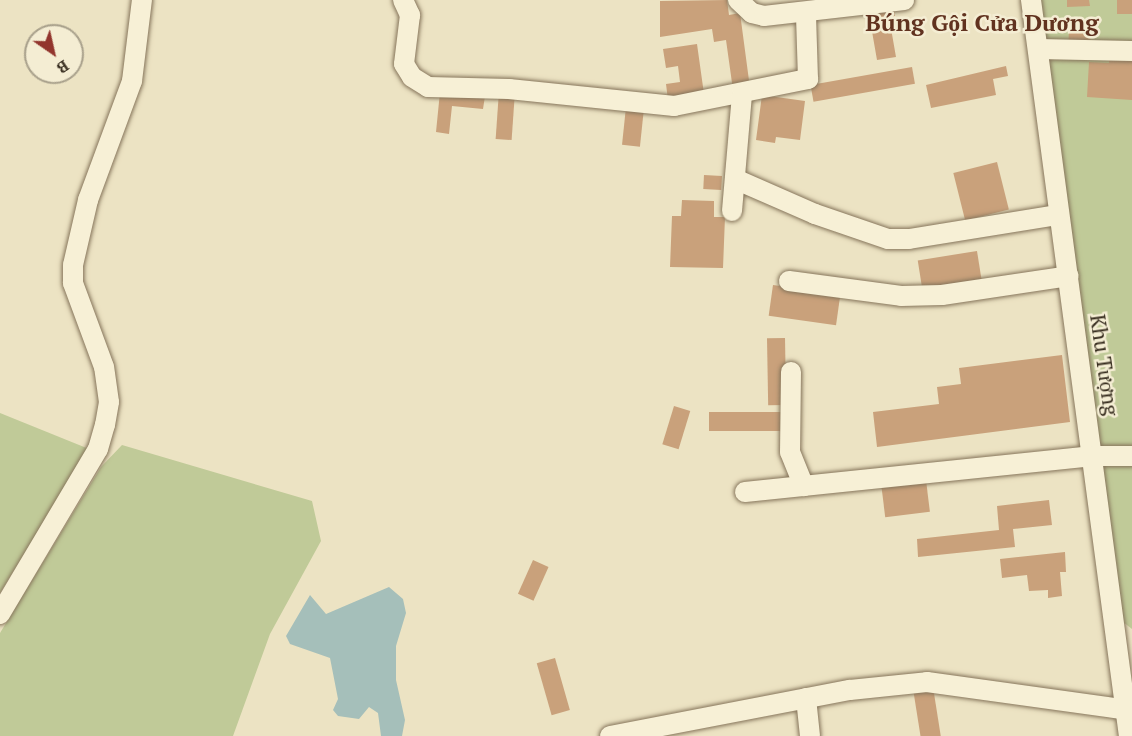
<!DOCTYPE html>
<html>
<head>
<meta charset="utf-8">
<style>
  body { margin:0 }
  #map { position:relative; width:1132px; height:736px; overflow:hidden; background:#ece3c3; font-family:"PT Serif",serif }
  div>[style] { position:absolute }
  .green>* { inset:0; background:#c0ca98 }
  .water>* { inset:0; background:#a5bfba }
  .building>* { inset:0; background:#c9a17b; transform-origin:0 0 }
  .roads { filter:drop-shadow(0 0 2px #86755b) drop-shadow(0 0 2px #86755b) }
  .minor>* { height:20px; margin:-10px; padding:0 10px; transform-origin:10px; border-radius:10px; background:#f7f0d6 }
  span { translate:-50% -50%; white-space:nowrap; text-align:center; line-height:1.15; -webkit-text-stroke:5px #f4edd3; paint-order:stroke }
  .street-label { font-size:21px; color:#362c1e }
  .quarter-label { font-size:24px; color:#61321f; font-weight:700 }
  .north { position:absolute; left:24px; top:24px; width:60px; height:60px; box-sizing:border-box; background:#f4edd3; border:2px solid #a8a08b; border-radius:50%; rotate:146deg; font-size:16px; font-weight:700; line-height:24px; text-align:center; color:#362c1e }
  .north::after { content:''; display:block; margin:auto; width:21px; height:27px; background:#92352d; clip-path:polygon(50% 0,100% 100%,50% 72%,0 100%) }
</style>
</head>
<body>
<div id="map">
  <div class="green">
    <div style="clip-path:polygon(1040px 0,1132px 0,1132px 629px,1123px 622px)"></div>
    <div style="clip-path:polygon(0 413px,89px 449px,0 593px)"></div>
    <div style="clip-path:polygon(122px 445px,312px 501px,321px 541px,270px 634px,233px 736px,0 736px,0 633px,101px 467px)"></div>
  </div>
  <div class="water">
    <div style="clip-path:polygon(389px 587px,403px 599px,406px 613px,396px 646px,396px 680px,405px 720px,402px 736px,381px 736px,378px 713px,369px 707px,359px 719px,338px 716px,333px 710px,338px 699px,330px 658px,290px 644px,286px 636px,310px 595px,326px 614px)"></div>
  </div>
  <div class="building">
    <div style="clip-path:polygon(727px 0,729px 15px,740px 13px,750px 88px,733px 90px,726px 40px,714px 42px,712px 29px,660px 37px,660px 1px)"></div>
    <div style="clip-path:polygon(1067px 0,1089px 0,1090px 6px,1067px 7px)"></div>
    <div style="left:1117px;top:0;width:15px;height:14px"></div>
    <div style="clip-path:polygon(894px 3px,895px 16px,889px 17px,896px 57px,877px 60px,870px 20px,878px 19px,877px 6px)"></div>
    <div style="left:1069px;top:31px;width:22px;height:14px;rotate:3deg"></div>
    <div style="clip-path:polygon(697px 44px,704px 94px,668px 100px,666px 84px,680px 82px,678px 66px,666px 68px,663px 49px)"></div>
    <div style="clip-path:polygon(1109px 56px,1132px 57px,1132px 100px,1087px 97px,1089px 62px,1109px 63px)"></div>
    <div style="clip-path:polygon(1006px 66px,1008px 76px,993px 79px,996px 95px,931px 108px,926px 85px)"></div>
    <div style="left:912px;top:67px;width:17px;height:103px;rotate:80deg"></div>
    <div style="left:499px;top:91px;width:16px;height:48px;rotate:4deg"></div>
    <div style="clip-path:polygon(440px 92px,485px 96px,483px 109px,452px 106px,449px 134px,436px 132px)"></div>
    <div style="clip-path:polygon(762px 95px,805px 101px,800px 140px,776px 137px,775px 143px,756px 140px)"></div>
    <div style="left:626px;top:107px;width:18px;height:38px;rotate:6deg"></div>
    <div style="left:997px;top:162px;width:49px;height:45px;rotate:76deg"></div>
    <div style="left:704px;top:175px;width:18px;height:14px;rotate:3deg"></div>
    <div style="clip-path:polygon(682px 200px,714px 201px,714px 217px,725px 217px,723px 268px,670px 267px,672px 216px,681px 216px)"></div>
    <div style="left:977px;top:251px;width:31px;height:60px;rotate:81deg"></div>
    <div style="left:773px;top:285px;width:68px;height:31px;rotate:8deg"></div>
    <div style="left:785px;top:338px;width:67px;height:18px;rotate:89deg"></div>
    <div style="clip-path:polygon(1062px 355px,1070px 422px,877px 447px,873px 412px,939px 404px,937px 387px,961px 384px,959px 368px)"></div>
    <div style="left:674px;top:406px;width:17px;height:40px;rotate:17deg"></div>
    <div style="left:709px;top:412px;width:73px;height:19px"></div>
    <div style="left:926px;top:480px;width:32px;height:45px;rotate:83deg"></div>
    <div style="clip-path:polygon(1049px 500px,1052px 525px,1013px 529px,1015px 547px,918px 557px,917px 539px,999px 530px,997px 506px)"></div>
    <div style="clip-path:polygon(1065px 552px,1066px 572px,1060px 572px,1062px 596px,1048px 598px,1048px 590px,1029px 591px,1027px 575px,1002px 578px,1000px 559px)"></div>
    <div style="left:533px;top:560px;width:17px;height:37px;rotate:24deg"></div>
    <div style="left:555px;top:658px;width:54px;height:19px;rotate:74deg"></div>
    <div style="left:933px;top:687px;width:50px;height:20px;rotate:81deg"></div>
  </div>
  <div class="roads">
    <div class="minor">
      <div style="left:403px;top:0;width:17px;rotate:65deg"></div>
      <div style="left:410px;top:15px;width:49px;rotate:97deg"></div>
      <div style="left:404px;top:64px;width:15px;rotate:58deg"></div>
      <div style="left:412px;top:77px;width:19px;rotate:32deg"></div>
      <div style="left:428px;top:87px;width:81px;rotate:1.4deg"></div>
      <div style="left:509px;top:89px;width:166px;rotate:5.9deg"></div>
      <div style="left:674px;top:106px;width:137px;rotate:-11.4deg"></div>
      <div style="left:808px;top:79px;width:65px;rotate:-91.8deg"></div>
      <div style="left:738px;top:0;width:19px;rotate:43deg"></div>
      <div style="left:752px;top:13px;width:12px;rotate:14deg"></div>
      <div style="left:764px;top:16px;width:141px;rotate:-6.5deg"></div>
      <div style="left:1031px;top:0;width:742px;rotate:82.42deg"></div>
      <div style="left:1038px;top:49px;width:94px;rotate:1.2deg"></div>
      <div style="left:735px;top:179px;width:87px;rotate:23.6deg"></div>
      <div style="left:815px;top:214px;width:77px;rotate:18.9deg"></div>
      <div style="left:888px;top:239px;width:21px"></div>
      <div style="left:909px;top:239px;width:151px;rotate:-9.2deg"></div>
      <div style="left:732px;top:211px;width:117px;rotate:-85.1deg"></div>
      <div style="left:789px;top:281px;width:113px;rotate:7.6deg"></div>
      <div style="left:901px;top:296px;width:41px;rotate:-1.4deg"></div>
      <div style="left:942px;top:295px;width:128px;rotate:-8.5deg"></div>
      <div style="left:791px;top:372px;width:80px;rotate:90.7deg"></div>
      <div style="left:790px;top:452px;width:37px;rotate:68deg"></div>
      <div style="left:745px;top:492px;width:350px;rotate:-5.9deg"></div>
      <div style="left:1093px;top:456px;width:39px"></div>
      <div style="left:0;top:614px;width:192px;rotate:-59.3deg"></div>
      <div style="left:98px;top:449px;width:25px;rotate:-74deg"></div>
      <div style="left:105px;top:425px;width:23px;rotate:-80deg"></div>
      <div style="left:109px;top:402px;width:35px;rotate:-98deg"></div>
      <div style="left:104px;top:367px;width:90px;rotate:-110.3deg"></div>
      <div style="left:73px;top:283px;width:18px;rotate:-90deg"></div>
      <div style="left:73px;top:265px;width:67px;rotate:-77deg"></div>
      <div style="left:88px;top:200px;width:127px;rotate:-69.7deg"></div>
      <div style="left:132px;top:81px;width:82px;rotate:-83deg"></div>
      <div style="left:806px;top:698px;width:38px;rotate:84deg"></div>
      <div style="left:610px;top:736px;width:244px;rotate:-10.9deg"></div>
      <div style="left:850px;top:690px;width:77px;rotate:-5.9deg"></div>
      <div style="left:927px;top:682px;width:204px;rotate:7.9deg"></div>
    </div>
  </div>
  <div class="street-label">
    <span style="left:1105px;top:365px;rotate:82deg">Khu Tượng</span>
  </div>
  <div class="quarter-label">
    <span style="left:982px;top:23px">Búng Gội Cửa Dương</span>
  </div>
  <div class="north">B</div>
</div>
</body>
</html>
